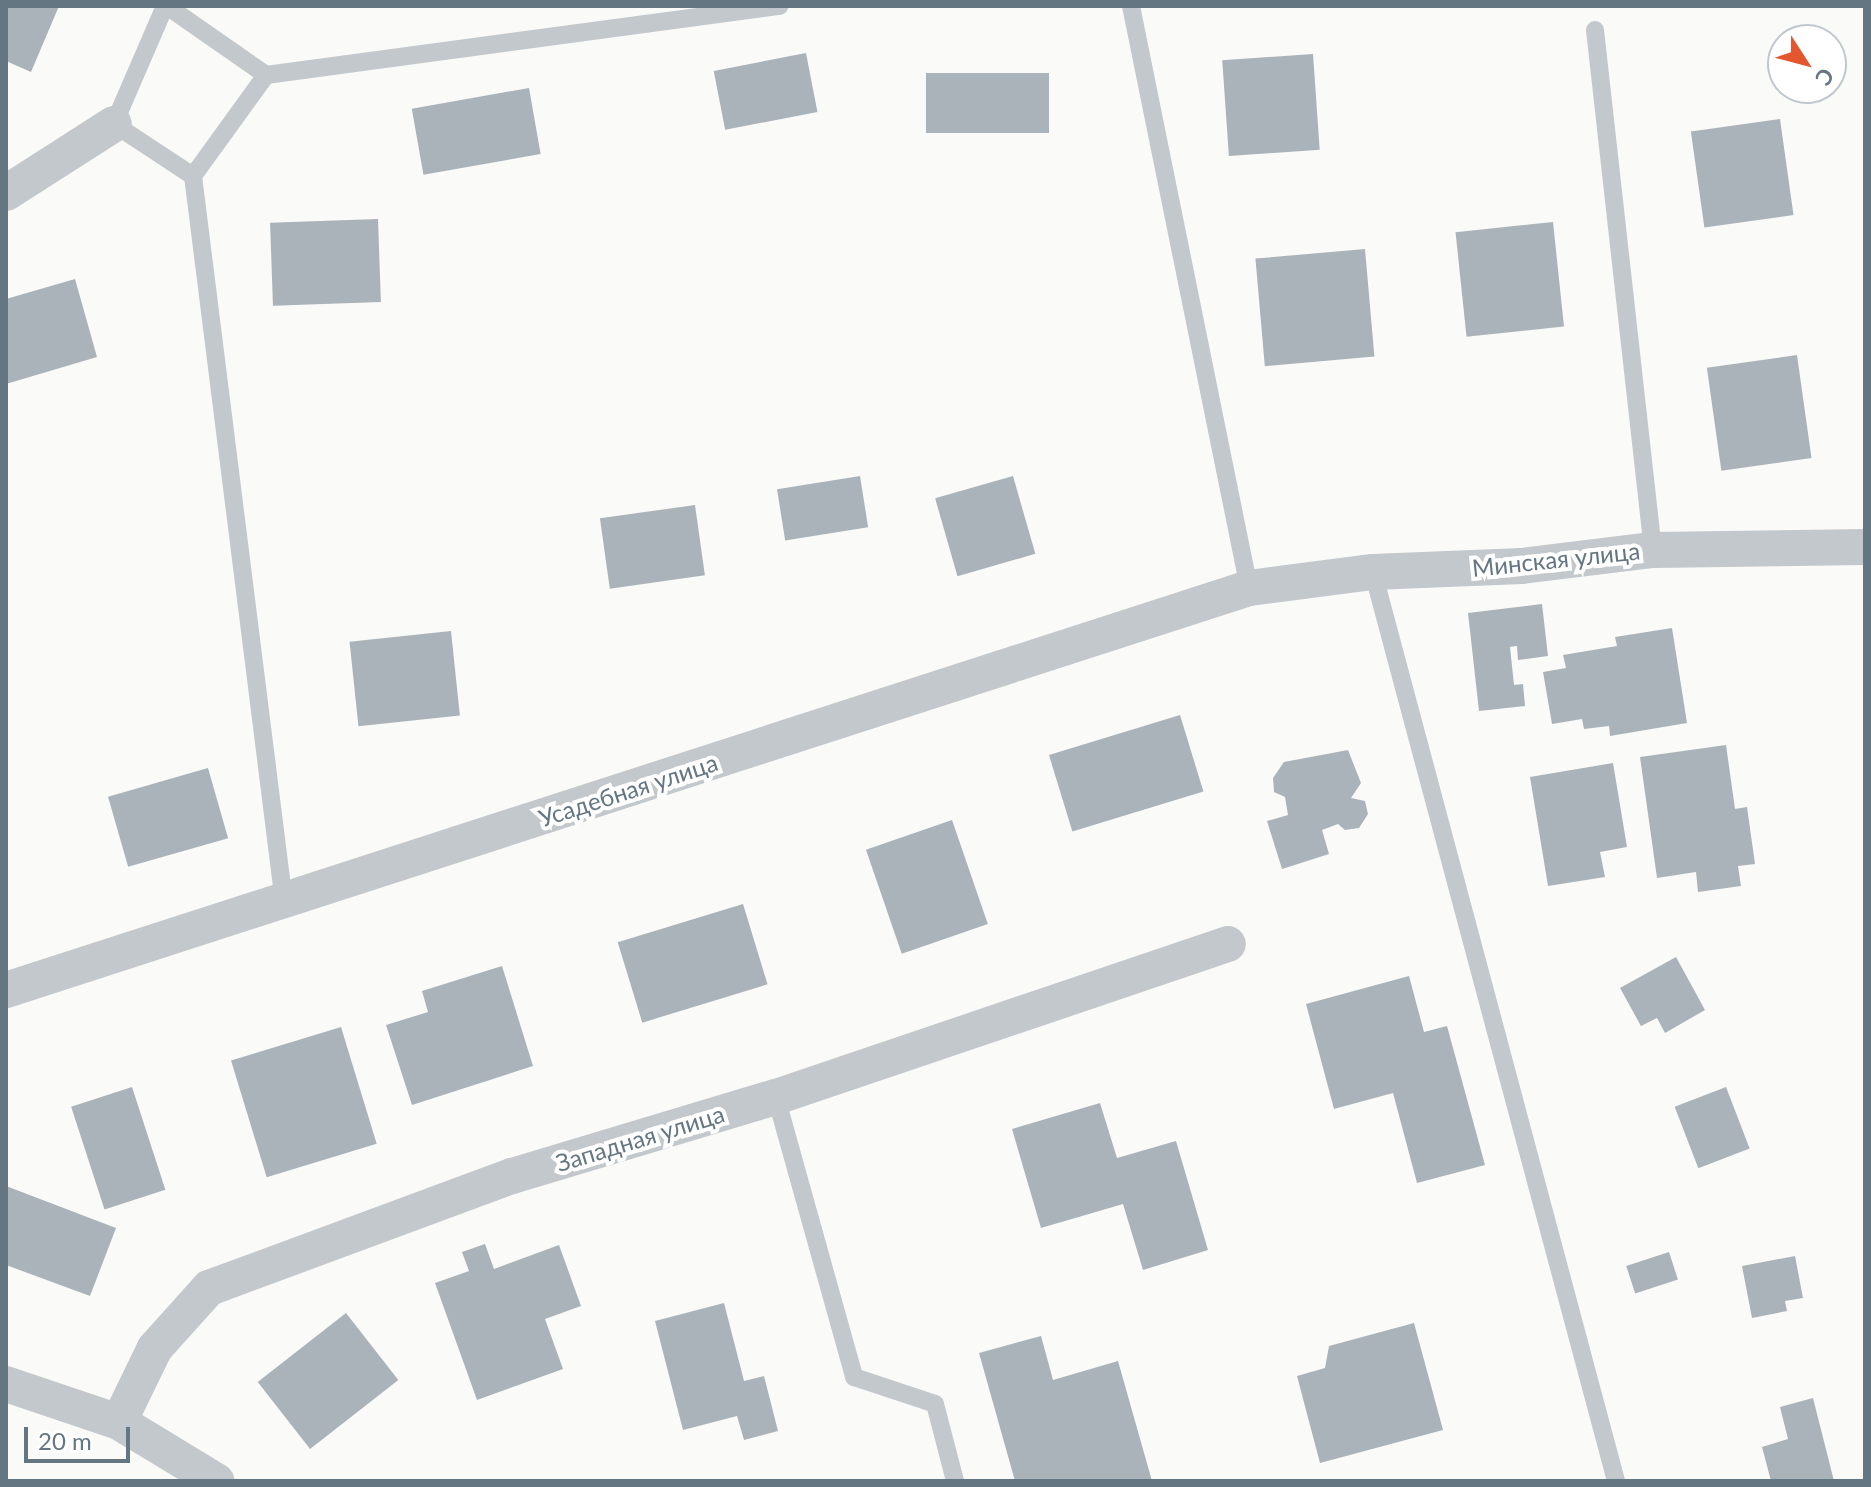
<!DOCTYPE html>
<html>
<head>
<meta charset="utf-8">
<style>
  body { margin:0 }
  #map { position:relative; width:1871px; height:1487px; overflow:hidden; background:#fafaf8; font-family:Lato,sans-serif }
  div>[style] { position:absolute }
  .building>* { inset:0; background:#aab3b9; transform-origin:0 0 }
  .service>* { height:18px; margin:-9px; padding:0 9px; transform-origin:9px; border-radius:9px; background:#c3c8cc }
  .minor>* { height:36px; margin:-18px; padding:0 18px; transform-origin:18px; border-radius:18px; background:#c3c8cc }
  span { translate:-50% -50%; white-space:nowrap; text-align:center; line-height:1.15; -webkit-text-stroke:8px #fff; paint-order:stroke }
  .street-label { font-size:24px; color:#657683 }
  .frame { position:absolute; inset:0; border:8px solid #657683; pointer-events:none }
  .north { position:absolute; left:1767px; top:24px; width:80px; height:80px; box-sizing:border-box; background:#fff; border:2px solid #c1c8cd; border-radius:50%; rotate:126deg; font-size:22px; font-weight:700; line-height:32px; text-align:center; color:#657683 }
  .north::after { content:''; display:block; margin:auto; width:28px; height:36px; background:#e4572e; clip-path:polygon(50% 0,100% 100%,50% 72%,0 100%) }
  .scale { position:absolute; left:24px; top:1427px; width:106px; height:36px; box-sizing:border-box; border:4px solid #657683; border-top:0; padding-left:10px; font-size:24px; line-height:28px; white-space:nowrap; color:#657683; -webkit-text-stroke:6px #fff; paint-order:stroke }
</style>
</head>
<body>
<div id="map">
  <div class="building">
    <div style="clip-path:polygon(6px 6px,59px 6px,31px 72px,6px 61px)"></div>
    <div style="left:806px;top:53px;width:60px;height:94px;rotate:79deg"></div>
    <div style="left:1313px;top:54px;width:96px;height:91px;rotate:86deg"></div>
    <div style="left:1049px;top:73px;width:60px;height:123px;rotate:90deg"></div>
    <div style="left:529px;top:88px;width:67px;height:119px;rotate:80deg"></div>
    <div style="left:1780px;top:119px;width:97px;height:90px;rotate:82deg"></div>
    <div style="left:378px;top:219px;width:83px;height:108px;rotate:88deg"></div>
    <div style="left:1553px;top:222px;width:105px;height:98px;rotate:84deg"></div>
    <div style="left:1365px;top:249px;width:108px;height:110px;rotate:85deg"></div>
    <div style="clip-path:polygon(75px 279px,97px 357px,6px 384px,6px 299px)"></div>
    <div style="left:1797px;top:355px;width:104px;height:91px;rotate:82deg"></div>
    <div style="left:860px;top:476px;width:52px;height:84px;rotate:81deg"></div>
    <div style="left:1013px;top:476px;width:81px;height:81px;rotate:74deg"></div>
    <div style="left:695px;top:505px;width:71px;height:96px;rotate:82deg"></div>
    <div style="clip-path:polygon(1542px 604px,1548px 656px,1518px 660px,1517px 646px,1510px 647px,1514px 685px,1523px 684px,1525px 706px,1479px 711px,1468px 613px)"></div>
    <div style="clip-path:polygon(1672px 628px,1687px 723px,1610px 736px,1609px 726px,1584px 729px,1582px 719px,1552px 724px,1543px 672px,1566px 668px,1563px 655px,1617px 646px,1615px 637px)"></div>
    <div style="left:451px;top:631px;width:85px;height:102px;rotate:84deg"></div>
    <div style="left:1180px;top:715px;width:80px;height:137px;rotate:73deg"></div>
    <div style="clip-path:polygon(1726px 745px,1735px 809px,1747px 807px,1755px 864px,1738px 866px,1741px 886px,1698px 892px,1696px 872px,1657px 878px,1640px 757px)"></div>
    <div style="clip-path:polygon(1348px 750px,1361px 783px,1351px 798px,1365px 801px,1368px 814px,1359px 828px,1345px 830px,1338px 824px,1322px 830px,1329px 854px,1282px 869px,1267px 821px,1288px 815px,1285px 797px,1274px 792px,1273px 778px,1284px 762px)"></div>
    <div style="clip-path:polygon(1613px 763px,1627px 847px,1600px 852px,1605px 877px,1548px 886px,1530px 777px)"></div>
    <div style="left:208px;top:768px;width:73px;height:104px;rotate:74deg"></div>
    <div style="left:952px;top:820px;width:110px;height:91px;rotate:71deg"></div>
    <div style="left:743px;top:904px;width:84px;height:131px;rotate:73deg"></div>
    <div style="clip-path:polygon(1676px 957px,1705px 1010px,1665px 1033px,1657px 1018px,1641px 1026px,1620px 988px)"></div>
    <div style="clip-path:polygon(502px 966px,533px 1066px,412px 1105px,386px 1025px,428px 1012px,422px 991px)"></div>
    <div style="clip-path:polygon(1409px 976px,1424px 1032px,1447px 1026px,1485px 1165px,1417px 1183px,1393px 1093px,1334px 1109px,1306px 1004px)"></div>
    <div style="left:341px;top:1027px;width:122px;height:115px;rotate:73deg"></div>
    <div style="left:132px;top:1087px;width:108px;height:64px;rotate:72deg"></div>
    <div style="left:1726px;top:1087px;width:66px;height:55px;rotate:69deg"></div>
    <div style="clip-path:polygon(1100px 1103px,1117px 1158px,1176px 1141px,1208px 1250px,1143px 1270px,1123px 1204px,1041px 1228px,1012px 1129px)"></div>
    <div style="clip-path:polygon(6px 1186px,116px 1228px,90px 1296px,6px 1265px)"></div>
    <div style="clip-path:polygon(485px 1244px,494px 1269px,559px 1245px,581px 1306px,545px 1319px,563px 1369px,477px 1400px,435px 1283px,469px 1271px,462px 1252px)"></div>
    <div style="left:1669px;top:1252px;width:29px;height:45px;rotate:72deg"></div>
    <div style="clip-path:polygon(1795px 1256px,1803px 1298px,1785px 1301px,1787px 1311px,1752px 1318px,1742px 1266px)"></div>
    <div style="clip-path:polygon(724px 1303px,744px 1381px,764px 1376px,778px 1431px,744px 1440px,737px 1416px,683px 1430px,655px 1321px)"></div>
    <div style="left:346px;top:1313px;width:85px;height:112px;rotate:52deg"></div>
    <div style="clip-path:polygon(1414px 1323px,1443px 1430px,1320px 1463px,1297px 1376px,1325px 1368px,1329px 1346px)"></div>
    <div style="clip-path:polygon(1041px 1336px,1053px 1380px,1118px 1361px,1152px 1481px,1015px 1481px,979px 1353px)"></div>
    <div style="clip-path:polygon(1813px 1398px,1834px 1481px,1771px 1481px,1762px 1447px,1788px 1439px,1780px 1407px)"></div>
  </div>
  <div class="service">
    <div style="left:165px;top:6px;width:129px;rotate:113.4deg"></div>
    <div style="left:114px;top:124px;width:95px;rotate:33.4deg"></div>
    <div style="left:193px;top:176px;width:125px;rotate:-54.1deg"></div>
    <div style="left:167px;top:6px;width:121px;rotate:34.9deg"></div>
    <div style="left:266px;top:75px;width:518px;rotate:-7.66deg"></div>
    <div style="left:1131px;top:6px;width:594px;rotate:78.54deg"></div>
    <div style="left:1595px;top:30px;width:523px;rotate:83.64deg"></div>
    <div style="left:193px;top:176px;width:732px;rotate:82.86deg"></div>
    <div style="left:1373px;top:572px;width:941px;rotate:75.03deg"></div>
    <div style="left:776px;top:1097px;width:291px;rotate:74.4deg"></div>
    <div style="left:854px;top:1377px;width:85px;rotate:18.4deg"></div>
    <div style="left:935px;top:1404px;width:80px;rotate:75.4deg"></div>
  </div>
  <div class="minor">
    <div style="left:6px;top:193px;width:128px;rotate:-32.6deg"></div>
    <div style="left:6px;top:990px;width:1306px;rotate:-17.92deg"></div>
    <div style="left:1249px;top:588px;width:125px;rotate:-7.4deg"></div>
    <div style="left:1373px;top:572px;width:149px;rotate:-2.3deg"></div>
    <div style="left:1522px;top:566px;width:132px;rotate:-7deg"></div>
    <div style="left:1653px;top:550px;width:212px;rotate:-0.8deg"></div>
    <div style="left:6px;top:1384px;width:119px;rotate:18.6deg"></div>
    <div style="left:119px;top:1422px;width:114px;rotate:31.3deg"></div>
    <div style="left:119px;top:1422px;width:82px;rotate:-64.1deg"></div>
    <div style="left:155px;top:1348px;width:81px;rotate:-48deg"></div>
    <div style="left:209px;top:1288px;width:323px;rotate:-20.3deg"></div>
    <div style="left:512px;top:1176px;width:276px;rotate:-16.7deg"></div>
    <div style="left:776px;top:1097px;width:477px;rotate:-18.7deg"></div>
  </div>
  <div class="street-label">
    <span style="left:1556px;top:559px;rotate:-6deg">Минская улица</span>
    <span style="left:628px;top:790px;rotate:-18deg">Усадебная улица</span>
    <span style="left:640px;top:1138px;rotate:-17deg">Западная улица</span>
  </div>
  <div class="frame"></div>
  <div class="north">С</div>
  <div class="scale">20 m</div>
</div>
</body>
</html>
